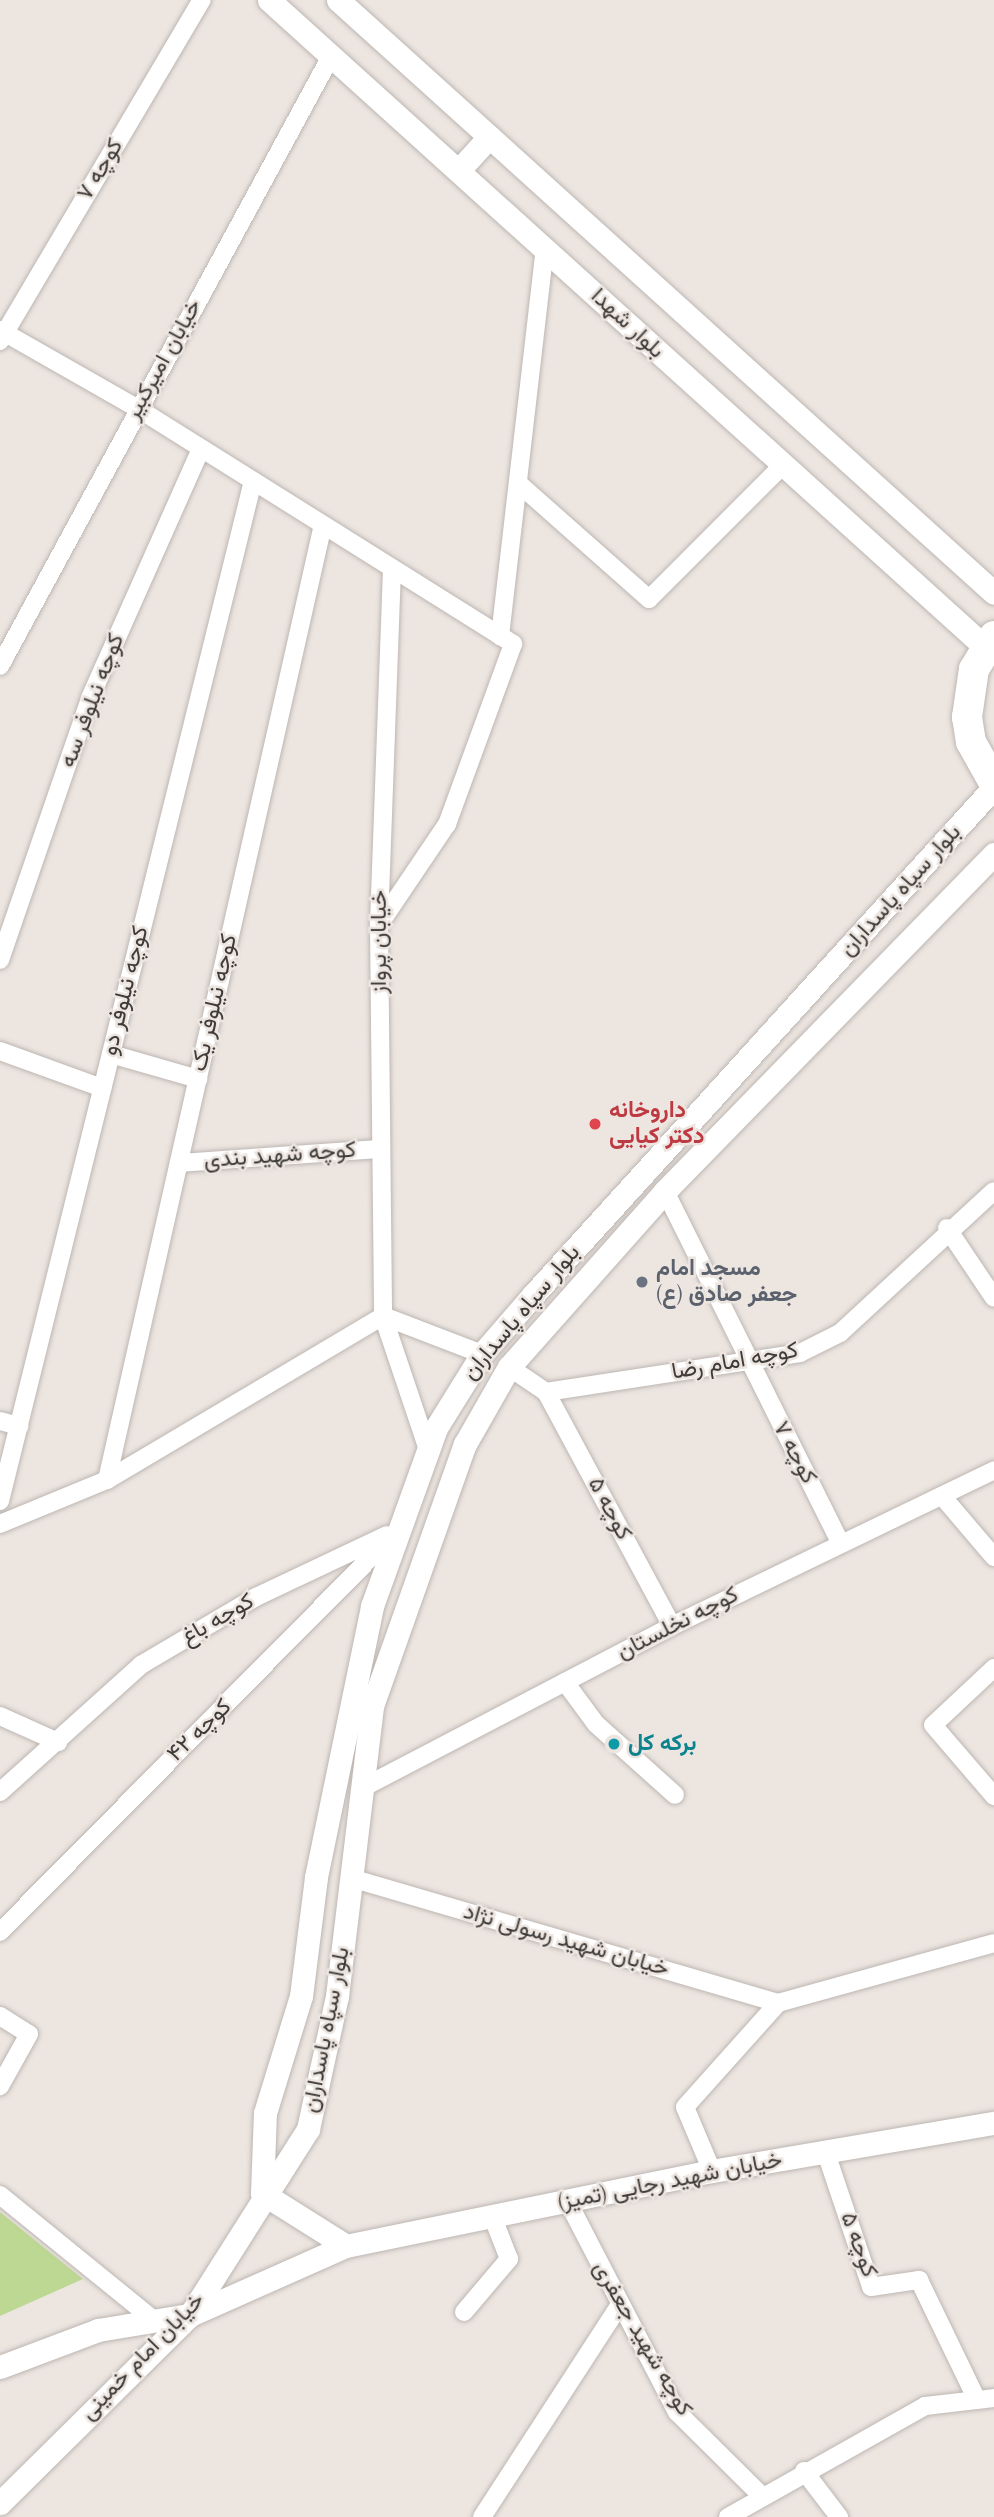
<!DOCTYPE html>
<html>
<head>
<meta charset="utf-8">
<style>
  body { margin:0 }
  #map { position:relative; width:994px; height:2517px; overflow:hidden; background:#ece5e0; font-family:Spectral,Vazirmatn,serif }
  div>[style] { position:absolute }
  .green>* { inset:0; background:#bdd893 }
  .roads { filter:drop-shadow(0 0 2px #bdb6b2) drop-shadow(0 0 2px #bdb6b2) }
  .street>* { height:18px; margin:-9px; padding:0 9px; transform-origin:9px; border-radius:9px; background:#fff }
  .secondary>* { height:23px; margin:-11.5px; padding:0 11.5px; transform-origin:11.5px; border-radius:11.5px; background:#fff }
  .highway>* { height:30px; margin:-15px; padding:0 15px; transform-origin:15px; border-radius:15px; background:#fff }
  .dots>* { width:19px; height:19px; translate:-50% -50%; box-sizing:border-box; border:4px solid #ece5e0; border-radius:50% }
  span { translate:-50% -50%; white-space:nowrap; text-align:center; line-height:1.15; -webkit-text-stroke:5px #ece5e0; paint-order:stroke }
  .street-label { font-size:23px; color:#3e3b39 }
  .health-label { font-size:23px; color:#be3a42; font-weight:700 }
  .left { translate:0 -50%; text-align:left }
  .worship-label { font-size:23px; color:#5b616d; font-weight:700 }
  .culture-label { font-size:23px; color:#0d838f; font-weight:700 }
</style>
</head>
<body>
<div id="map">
  <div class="green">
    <div style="clip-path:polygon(0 2212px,83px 2279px,0 2316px)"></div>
  </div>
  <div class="roads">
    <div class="street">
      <div style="left:0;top:330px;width:158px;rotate:29.7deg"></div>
      <div style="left:137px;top:408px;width:444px;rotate:32.1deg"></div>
      <div style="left:513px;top:644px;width:192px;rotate:110.1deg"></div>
      <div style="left:447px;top:824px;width:122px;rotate:124deg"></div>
      <div style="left:0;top:341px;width:396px;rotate:-59.4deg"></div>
      <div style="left:518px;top:483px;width:175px;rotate:41.5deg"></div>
      <div style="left:649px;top:599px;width:185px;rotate:-45deg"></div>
      <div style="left:392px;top:569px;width:356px;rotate:92.1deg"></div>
      <div style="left:379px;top:925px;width:391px;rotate:89.4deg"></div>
      <div style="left:383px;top:1316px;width:141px;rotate:71.4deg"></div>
      <div style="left:500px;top:636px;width:392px;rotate:-83.4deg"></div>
      <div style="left:0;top:666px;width:694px;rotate:-61.51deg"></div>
      <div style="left:0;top:960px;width:277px;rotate:-71deg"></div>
      <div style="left:90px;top:698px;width:273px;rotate:-66deg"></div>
      <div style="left:0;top:1051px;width:109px;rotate:19.9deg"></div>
      <div style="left:111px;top:1054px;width:91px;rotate:16deg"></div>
      <div style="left:179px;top:1163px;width:202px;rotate:-4deg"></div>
      <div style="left:665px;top:1191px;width:394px;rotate:63.5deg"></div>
      <div style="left:947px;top:1228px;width:84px;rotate:56.1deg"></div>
      <div style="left:383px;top:1316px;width:106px;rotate:21deg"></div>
      <div style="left:509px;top:1367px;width:45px;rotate:34deg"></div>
      <div style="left:546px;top:1392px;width:257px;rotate:-8.7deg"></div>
      <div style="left:800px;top:1353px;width:45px;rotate:-26.6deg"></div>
      <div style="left:840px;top:1333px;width:209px;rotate:-42.7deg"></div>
      <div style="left:546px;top:1392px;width:266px;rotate:61.7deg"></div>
      <div style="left:0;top:1421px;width:20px;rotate:15deg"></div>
      <div style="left:107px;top:1480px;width:979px;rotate:-77.26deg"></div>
      <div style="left:942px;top:1496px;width:80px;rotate:49.6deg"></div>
      <div style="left:0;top:1501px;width:1051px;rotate:-76.07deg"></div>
      <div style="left:0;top:1524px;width:116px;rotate:-22.4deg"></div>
      <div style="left:107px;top:1480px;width:321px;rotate:-30.7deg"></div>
      <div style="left:994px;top:1668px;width:83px;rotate:136.9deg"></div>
      <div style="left:933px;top:1725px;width:94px;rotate:49.3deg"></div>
      <div style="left:565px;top:1682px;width:52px;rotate:53.6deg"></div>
      <div style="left:596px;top:1724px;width:106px;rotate:41.9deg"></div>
      <div style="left:0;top:1716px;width:64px;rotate:24.1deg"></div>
      <div style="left:366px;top:1786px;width:345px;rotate:-27.6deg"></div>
      <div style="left:672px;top:1626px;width:358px;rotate:-25.8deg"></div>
      <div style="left:0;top:1792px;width:190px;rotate:-42deg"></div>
      <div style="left:141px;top:1665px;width:134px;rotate:-30.6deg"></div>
      <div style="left:256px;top:1597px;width:145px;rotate:-25.3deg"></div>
      <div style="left:354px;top:1879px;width:442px;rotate:16.3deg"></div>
      <div style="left:778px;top:2003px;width:224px;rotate:-15.5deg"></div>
      <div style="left:0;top:1932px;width:563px;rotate:-45.29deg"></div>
      <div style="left:0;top:2016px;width:34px;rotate:32deg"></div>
      <div style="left:29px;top:2034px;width:60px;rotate:119.1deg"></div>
      <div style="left:826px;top:2153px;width:141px;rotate:71.4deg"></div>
      <div style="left:871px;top:2287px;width:49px;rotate:-8.3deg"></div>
      <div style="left:919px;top:2280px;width:133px;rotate:64.2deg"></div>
      <div style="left:712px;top:2171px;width:69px;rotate:-112.9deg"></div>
      <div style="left:685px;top:2107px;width:140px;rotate:-48.2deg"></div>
      <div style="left:0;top:2195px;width:200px;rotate:39.1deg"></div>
      <div style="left:568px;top:2202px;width:237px;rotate:62.6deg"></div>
      <div style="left:677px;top:2412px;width:118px;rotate:44.7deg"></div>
      <div style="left:464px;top:2312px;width:70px;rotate:-49.7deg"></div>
      <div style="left:509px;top:2259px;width:44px;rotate:-111.3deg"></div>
      <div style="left:804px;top:2471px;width:58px;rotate:52.7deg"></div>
      <div style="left:482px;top:2517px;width:252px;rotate:-57deg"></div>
      <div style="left:728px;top:2517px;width:226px;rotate:-29.4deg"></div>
      <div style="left:925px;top:2406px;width:69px;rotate:-6.6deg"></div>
    </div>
    <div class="secondary">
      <div style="left:269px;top:0;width:965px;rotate:42.1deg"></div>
      <div style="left:338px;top:0;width:884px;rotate:42.11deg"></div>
      <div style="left:459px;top:170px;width:45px;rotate:-47.7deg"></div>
      <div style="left:262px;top:2193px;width:80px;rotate:-87.9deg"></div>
      <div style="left:265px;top:2113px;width:122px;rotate:-72.9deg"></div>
      <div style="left:301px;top:1996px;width:120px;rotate:-82.8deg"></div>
      <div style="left:316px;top:1877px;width:277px;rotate:-78.3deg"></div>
      <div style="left:372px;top:1606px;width:189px;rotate:-70.2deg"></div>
      <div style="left:436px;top:1428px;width:87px;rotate:-58.1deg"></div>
      <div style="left:482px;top:1354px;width:79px;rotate:-49.1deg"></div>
      <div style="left:534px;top:1294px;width:685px;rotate:-47.78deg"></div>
      <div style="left:262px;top:2193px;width:99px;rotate:32.2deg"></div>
      <div style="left:0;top:2367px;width:105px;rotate:-20.7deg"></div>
      <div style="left:98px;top:2330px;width:93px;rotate:-9.3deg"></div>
      <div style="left:190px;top:2315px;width:171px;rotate:-23.9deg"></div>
      <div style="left:346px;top:2246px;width:374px;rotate:-11.6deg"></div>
      <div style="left:712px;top:2171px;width:286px;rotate:-9.7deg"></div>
      <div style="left:0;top:2503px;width:267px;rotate:-44.7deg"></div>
      <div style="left:190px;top:2315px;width:220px;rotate:-57.6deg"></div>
      <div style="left:308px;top:2129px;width:136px;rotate:-77.7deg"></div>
      <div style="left:337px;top:1996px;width:292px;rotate:-83.1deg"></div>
      <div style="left:372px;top:1706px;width:278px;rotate:-70.5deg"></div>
      <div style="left:465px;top:1444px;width:89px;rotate:-60.3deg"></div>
      <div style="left:509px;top:1367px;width:235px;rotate:-48.4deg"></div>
      <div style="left:665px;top:1191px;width:471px;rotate:-45.7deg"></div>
    </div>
    <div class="highway">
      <div style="left:994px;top:636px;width:39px;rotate:121deg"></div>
      <div style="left:974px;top:669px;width:49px;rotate:98.3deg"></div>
      <div style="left:967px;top:717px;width:25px;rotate:81deg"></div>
      <div style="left:971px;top:742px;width:47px;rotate:60.7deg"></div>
    </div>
  </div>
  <div class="dots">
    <div style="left:595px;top:1124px;background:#e0444e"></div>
    <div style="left:642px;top:1282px;background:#6b7280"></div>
    <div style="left:614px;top:1744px;background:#0f9aa8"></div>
  </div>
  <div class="street-label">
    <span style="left:101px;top:170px;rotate:-59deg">کوچه ۷</span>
    <span style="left:627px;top:324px;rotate:43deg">بلوار شهدا</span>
    <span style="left:164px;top:360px;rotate:-61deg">خیابان امیرکبیر</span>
    <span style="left:93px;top:701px;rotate:-69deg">کوچه نیلوفر سه</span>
    <span style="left:901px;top:891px;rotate:-48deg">بلوار سپاه پاسداران</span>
    <span style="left:380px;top:942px;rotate:-90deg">خیابان پرواز</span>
    <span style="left:126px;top:991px;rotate:-76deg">کوچه نیلوفر دو</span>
    <span style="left:215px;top:1003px;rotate:-77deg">کوچه نیلوفر یک</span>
    <span style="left:280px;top:1156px;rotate:-4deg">کوچه شهید بندی</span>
    <span style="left:522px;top:1313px;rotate:-50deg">بلوار سپاه پاسداران</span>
    <span style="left:735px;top:1362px;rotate:-10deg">کوچه امام رضا</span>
    <span style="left:794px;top:1453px;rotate:62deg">کوچه ۷</span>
    <span style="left:609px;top:1509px;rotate:62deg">کوچه ۵</span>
    <span style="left:218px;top:1620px;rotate:-30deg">کوچه باغ</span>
    <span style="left:678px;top:1624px;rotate:-27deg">کوچه نخلستان</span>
    <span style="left:200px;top:1731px;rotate:-44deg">کوچه ۴۲</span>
    <span style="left:566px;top:1941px;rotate:16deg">خیابان شهید رسولی نژاد</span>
    <span style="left:327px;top:2030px;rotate:-79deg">بلوار سپاه پاسداران</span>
    <span style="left:670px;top:2182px;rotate:-11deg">خیابان شهید رجایی (تمیز)</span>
    <span style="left:858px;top:2245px;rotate:70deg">کوچه ۵</span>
    <span style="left:642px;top:2339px;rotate:60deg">کوچه شهید جعفری</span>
    <span style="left:143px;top:2357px;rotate:-46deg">خیابان امام خمینی</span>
  </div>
  <div class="health-label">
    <span class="left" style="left:609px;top:1124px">داروخانه<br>دکتر کیایی</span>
  </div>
  <div class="worship-label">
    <span class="left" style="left:656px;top:1282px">مسجد امام<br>جعفر صادق (ع)</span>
  </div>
  <div class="culture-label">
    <span class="left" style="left:628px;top:1744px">برکه کل</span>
  </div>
</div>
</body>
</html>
